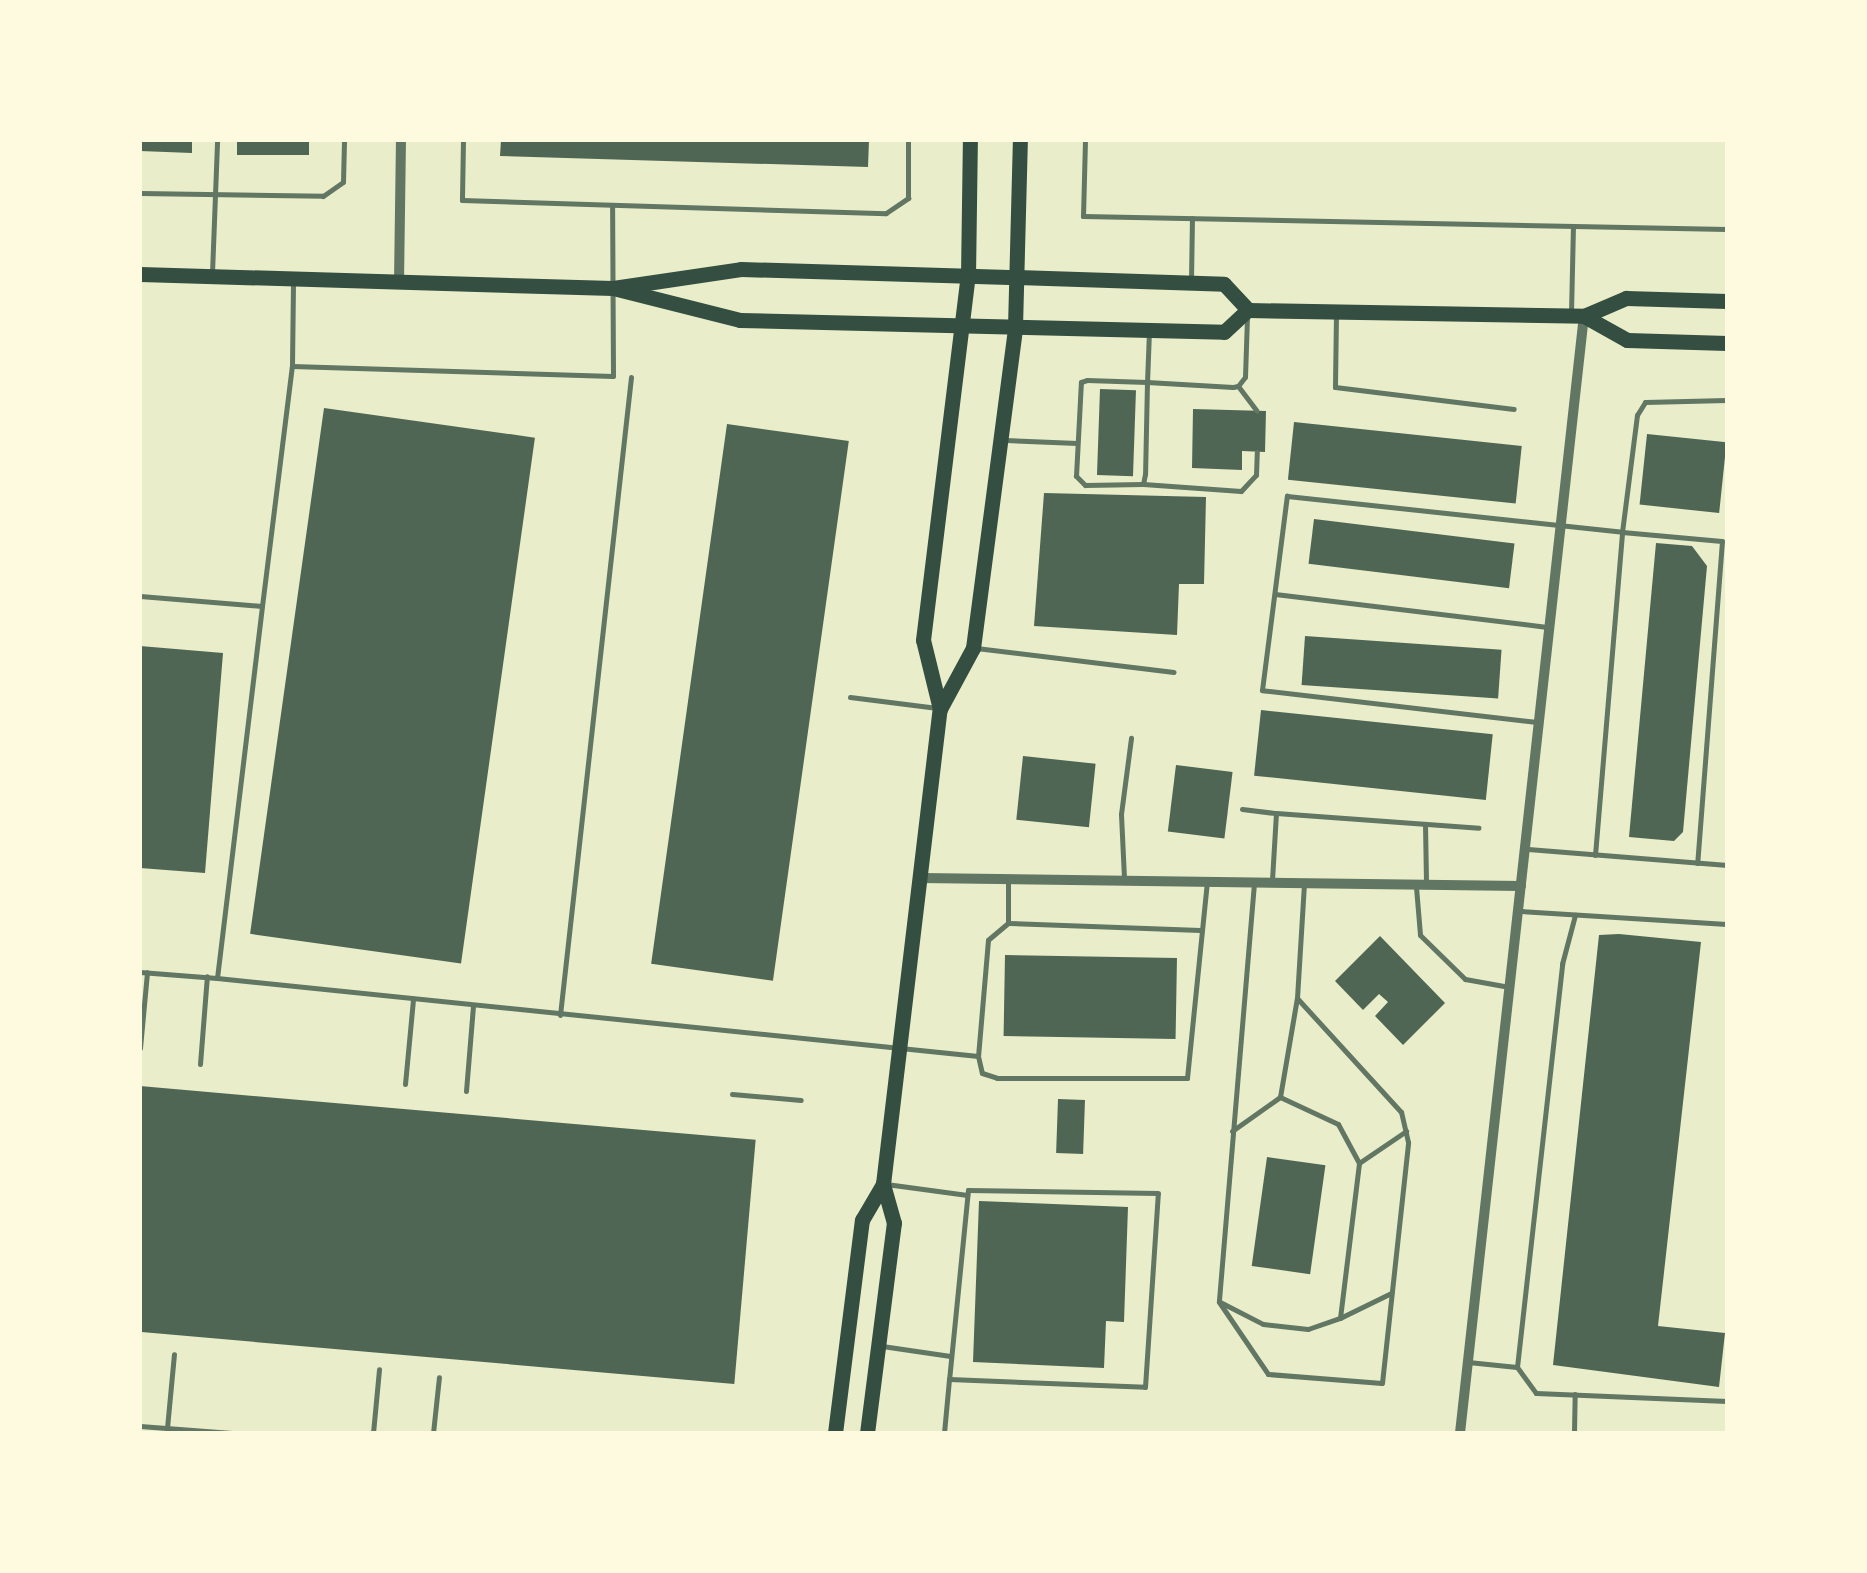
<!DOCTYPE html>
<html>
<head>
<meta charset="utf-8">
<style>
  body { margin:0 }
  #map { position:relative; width:1867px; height:1573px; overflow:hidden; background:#e9edc9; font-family:Rubik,sans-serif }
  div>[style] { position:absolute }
  .building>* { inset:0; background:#4f6655; transform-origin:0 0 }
  .service>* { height:5px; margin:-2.5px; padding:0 2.5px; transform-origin:2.5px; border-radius:2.5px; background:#617663 }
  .minor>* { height:10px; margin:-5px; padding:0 5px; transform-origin:5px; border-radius:5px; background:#617663 }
  .secondary>* { height:15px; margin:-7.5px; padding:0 7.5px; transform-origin:7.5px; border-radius:7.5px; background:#344e41 }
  span { translate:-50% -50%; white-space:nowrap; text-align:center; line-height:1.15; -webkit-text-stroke:8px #fefae0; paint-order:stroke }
  .frame { position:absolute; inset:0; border:142px solid #fefae0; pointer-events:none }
</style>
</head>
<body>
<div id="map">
  <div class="building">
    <div style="clip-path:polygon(140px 140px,192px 140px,192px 153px,140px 151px)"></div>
    <div style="left:237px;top:140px;width:72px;height:15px"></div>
    <div style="clip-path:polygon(501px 140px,869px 140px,868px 167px,500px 156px)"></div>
    <div style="left:1100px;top:389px;width:36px;height:86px;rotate:2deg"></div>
    <div style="left:324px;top:408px;width:213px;height:531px;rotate:8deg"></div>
    <div style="clip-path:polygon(1193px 409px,1266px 411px,1265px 452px,1242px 451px,1242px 470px,1192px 468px)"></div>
    <div style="left:1294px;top:422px;width:229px;height:58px;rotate:6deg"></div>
    <div style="left:727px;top:424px;width:123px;height:545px;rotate:8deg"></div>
    <div style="left:1647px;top:434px;width:80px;height:71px;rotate:6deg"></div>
    <div style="clip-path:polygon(1044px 493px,1206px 497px,1204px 584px,1179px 584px,1177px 635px,1034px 626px)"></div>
    <div style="left:1314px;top:519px;width:202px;height:45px;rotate:7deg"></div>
    <div style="clip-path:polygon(1656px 543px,1692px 546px,1707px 566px,1683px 832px,1674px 841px,1629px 837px)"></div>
    <div style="left:1305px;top:636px;width:197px;height:49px;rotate:4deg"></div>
    <div style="clip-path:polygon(140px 646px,223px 653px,205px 873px,140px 868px)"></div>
    <div style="left:1261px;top:710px;width:233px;height:66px;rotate:6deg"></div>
    <div style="left:1023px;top:756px;width:73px;height:64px;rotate:6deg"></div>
    <div style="left:1176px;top:765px;width:57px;height:67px;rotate:7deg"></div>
    <div style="clip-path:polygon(1619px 934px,1701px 942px,1658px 1326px,1725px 1333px,1719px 1387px,1553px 1365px,1599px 935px)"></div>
    <div style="clip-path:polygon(1380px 936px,1445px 1003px,1403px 1045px,1375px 1016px,1388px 1002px,1379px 994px,1363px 1010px,1335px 981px)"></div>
    <div style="left:1005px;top:955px;width:172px;height:81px;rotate:1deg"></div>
    <div style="left:140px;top:1086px;width:618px;height:245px;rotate:5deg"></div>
    <div style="left:1058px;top:1099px;width:27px;height:54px;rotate:2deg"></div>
    <div style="left:1267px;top:1157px;width:59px;height:110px;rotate:8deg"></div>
    <div style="clip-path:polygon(979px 1201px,1128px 1207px,1124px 1322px,1106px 1321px,1104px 1368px,973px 1362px)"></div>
  </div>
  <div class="service">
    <div style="left:463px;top:140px;width:60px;rotate:91deg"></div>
    <div style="left:462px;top:200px;width:424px;rotate:1.8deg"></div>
    <div style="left:886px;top:213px;width:27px;rotate:-34deg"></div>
    <div style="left:908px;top:198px;width:58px;rotate:-90deg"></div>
    <div style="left:1085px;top:140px;width:76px;rotate:91.5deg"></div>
    <div style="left:1083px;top:216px;width:644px;rotate:1.16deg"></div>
    <div style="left:140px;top:193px;width:183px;rotate:0.9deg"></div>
    <div style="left:323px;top:196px;width:24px;rotate:-35deg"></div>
    <div style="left:343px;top:182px;width:42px;rotate:-88.6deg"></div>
    <div style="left:212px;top:273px;width:133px;rotate:-87.8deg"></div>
    <div style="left:1191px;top:280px;width:62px;rotate:-89.1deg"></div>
    <div style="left:1571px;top:313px;width:87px;rotate:-88.7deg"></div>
    <div style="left:1336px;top:314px;width:73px;rotate:90.8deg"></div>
    <div style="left:1335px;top:387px;width:180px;rotate:7deg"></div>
    <div style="left:1149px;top:331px;width:51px;rotate:92.2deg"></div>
    <div style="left:1147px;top:382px;width:92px;rotate:91.2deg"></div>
    <div style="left:1145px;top:474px;width:10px;rotate:101deg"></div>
    <div style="left:1143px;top:484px;width:58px;rotate:179deg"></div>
    <div style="left:1085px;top:485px;width:13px;rotate:-135deg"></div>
    <div style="left:1076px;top:476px;width:94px;rotate:-87deg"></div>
    <div style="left:1081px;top:382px;width:6px;rotate:-18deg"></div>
    <div style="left:1087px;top:380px;width:60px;rotate:1.9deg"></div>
    <div style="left:1147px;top:382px;width:86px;rotate:3.3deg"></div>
    <div style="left:1233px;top:387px;width:5px;rotate:-11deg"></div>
    <div style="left:1238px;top:386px;width:11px;rotate:-52deg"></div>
    <div style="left:1245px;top:377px;width:59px;rotate:-88.1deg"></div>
    <div style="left:292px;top:366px;width:321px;rotate:1.8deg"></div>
    <div style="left:613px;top:376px;width:171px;rotate:-90.3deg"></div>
    <div style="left:1238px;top:386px;width:31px;rotate:53deg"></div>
    <div style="left:1005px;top:440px;width:72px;rotate:2.4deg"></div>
    <div style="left:1143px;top:484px;width:98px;rotate:4.1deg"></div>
    <div style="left:1241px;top:491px;width:22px;rotate:-47deg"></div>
    <div style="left:1256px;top:475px;width:23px;rotate:-88deg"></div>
    <div style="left:1275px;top:594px;width:274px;rotate:6.9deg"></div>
    <div style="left:140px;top:596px;width:122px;rotate:4.7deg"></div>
    <div style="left:262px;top:606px;width:242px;rotate:-82.9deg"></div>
    <div style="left:292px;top:366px;width:85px;rotate:-89.3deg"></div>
    <div style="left:976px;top:648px;width:199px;rotate:6.9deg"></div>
    <div style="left:850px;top:697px;width:88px;rotate:7.2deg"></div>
    <div style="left:1537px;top:722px;width:277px;rotate:-173.4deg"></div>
    <div style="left:1262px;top:690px;width:196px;rotate:-82.7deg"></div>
    <div style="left:1287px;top:496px;width:337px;rotate:6.1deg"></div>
    <div style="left:1622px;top:532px;width:118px;rotate:-82.7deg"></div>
    <div style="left:1637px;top:415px;width:15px;rotate:-58deg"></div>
    <div style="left:1645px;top:402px;width:82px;rotate:-1.4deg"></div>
    <div style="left:1242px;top:809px;width:34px;rotate:7deg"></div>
    <div style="left:1425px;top:824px;width:58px;rotate:89deg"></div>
    <div style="left:1528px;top:849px;width:200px;rotate:4.6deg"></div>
    <div style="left:1595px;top:855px;width:324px;rotate:-85.2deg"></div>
    <div style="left:1622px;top:532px;width:100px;rotate:5.1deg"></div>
    <div style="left:1722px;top:541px;width:323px;rotate:94.4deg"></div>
    <div style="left:1124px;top:878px;width:64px;rotate:-92.7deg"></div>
    <div style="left:1121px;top:814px;width:77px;rotate:-82.5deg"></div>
    <div style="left:1272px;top:880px;width:67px;rotate:-86.6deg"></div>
    <div style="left:1276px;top:813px;width:203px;rotate:4.2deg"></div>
    <div style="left:1008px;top:881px;width:42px;rotate:90deg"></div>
    <div style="left:1008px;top:923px;width:26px;rotate:140deg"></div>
    <div style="left:988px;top:940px;width:116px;rotate:94.9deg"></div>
    <div style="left:978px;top:1056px;width:17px;rotate:77deg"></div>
    <div style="left:982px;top:1073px;width:16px;rotate:18deg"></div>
    <div style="left:997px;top:1078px;width:190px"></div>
    <div style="left:1187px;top:1078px;width:197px;rotate:-84.2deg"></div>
    <div style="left:1254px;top:883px;width:420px;rotate:94.8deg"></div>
    <div style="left:1219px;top:1302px;width:87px;rotate:55.8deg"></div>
    <div style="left:1268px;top:1374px;width:114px;rotate:4.5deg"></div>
    <div style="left:1382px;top:1383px;width:242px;rotate:-83.8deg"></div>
    <div style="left:1408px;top:1142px;width:31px;rotate:-103deg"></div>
    <div style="left:1401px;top:1112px;width:154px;rotate:-132.4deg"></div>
    <div style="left:1416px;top:887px;width:48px;rotate:85.2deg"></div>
    <div style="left:1420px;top:935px;width:63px;rotate:44.4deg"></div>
    <div style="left:1465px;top:979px;width:45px;rotate:10.3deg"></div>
    <div style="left:1521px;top:911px;width:206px;rotate:3.6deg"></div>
    <div style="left:1008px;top:923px;width:192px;rotate:2.1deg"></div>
    <div style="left:140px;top:972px;width:77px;rotate:4.5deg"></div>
    <div style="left:217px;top:978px;width:375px;rotate:-83.1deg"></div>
    <div style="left:217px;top:978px;width:765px;rotate:5.85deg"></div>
    <div style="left:560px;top:1015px;width:642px;rotate:-83.65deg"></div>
    <div style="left:140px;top:1048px;width:76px;rotate:-84.7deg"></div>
    <div style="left:200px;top:1064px;width:88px;rotate:-85.5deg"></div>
    <div style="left:405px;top:1084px;width:85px;rotate:-84.6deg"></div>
    <div style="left:466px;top:1091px;width:85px;rotate:-85.3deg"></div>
    <div style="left:732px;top:1094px;width:69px;rotate:5deg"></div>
    <div style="left:1232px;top:1131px;width:59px;rotate:-35.3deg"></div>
    <div style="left:1280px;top:1097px;width:100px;rotate:-80.3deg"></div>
    <div style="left:1297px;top:998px;width:113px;rotate:-86.5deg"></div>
    <div style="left:1359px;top:1163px;width:57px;rotate:-34.2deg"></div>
    <div style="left:886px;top:1184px;width:82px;rotate:7.7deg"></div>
    <div style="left:1220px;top:1302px;width:48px;rotate:27.1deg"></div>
    <div style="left:1263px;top:1324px;width:45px;rotate:6.3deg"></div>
    <div style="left:1308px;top:1329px;width:34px;rotate:-19deg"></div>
    <div style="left:1340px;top:1318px;width:156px;rotate:-83deg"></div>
    <div style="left:1359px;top:1163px;width:44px;rotate:-118.3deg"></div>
    <div style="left:1338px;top:1124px;width:64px;rotate:-155deg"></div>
    <div style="left:1340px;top:1318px;width:57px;rotate:-26.1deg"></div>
    <div style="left:882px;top:1346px;width:69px;rotate:8.4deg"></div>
    <div style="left:1468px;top:1362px;width:49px;rotate:5.8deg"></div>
    <div style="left:1517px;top:1367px;width:406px;rotate:-83.6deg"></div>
    <div style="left:1562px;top:964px;width:51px;rotate:-75.1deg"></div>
    <div style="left:1517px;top:1367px;width:32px;rotate:54deg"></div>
    <div style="left:1536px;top:1393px;width:191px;rotate:2.4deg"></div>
    <div style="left:140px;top:1426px;width:92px;rotate:4.4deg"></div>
    <div style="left:167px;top:1428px;width:74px;rotate:-84.6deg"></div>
    <div style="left:373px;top:1433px;width:64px;rotate:-84.6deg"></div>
    <div style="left:433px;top:1433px;width:56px;rotate:-83.9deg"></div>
    <div style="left:944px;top:1433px;width:54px;rotate:-84.7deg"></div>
    <div style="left:949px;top:1379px;width:196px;rotate:2.3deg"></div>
    <div style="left:1145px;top:1387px;width:194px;rotate:-86.2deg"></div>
    <div style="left:1158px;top:1193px;width:190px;rotate:-179.1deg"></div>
    <div style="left:968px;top:1190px;width:190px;rotate:95.7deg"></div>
    <div style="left:1574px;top:1433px;width:39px;rotate:-89deg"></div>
  </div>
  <div class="minor">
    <div style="left:399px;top:282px;width:142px;rotate:-89.2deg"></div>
    <div style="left:921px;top:878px;width:600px;rotate:0.76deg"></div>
    <div style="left:1460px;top:1433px;width:1124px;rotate:-83.67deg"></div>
  </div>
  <div class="secondary">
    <div style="left:140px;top:274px;width:473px;rotate:1.7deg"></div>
    <div style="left:613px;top:288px;width:129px;rotate:-8.4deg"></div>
    <div style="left:741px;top:269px;width:276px;rotate:1.7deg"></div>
    <div style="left:1017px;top:277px;width:207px;rotate:1.9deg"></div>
    <div style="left:1224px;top:284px;width:35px;rotate:47deg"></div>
    <div style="left:613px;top:288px;width:131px;rotate:14.1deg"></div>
    <div style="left:740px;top:320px;width:484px;rotate:1.4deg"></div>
    <div style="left:1224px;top:332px;width:33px;rotate:-43deg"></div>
    <div style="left:1248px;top:310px;width:336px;rotate:1deg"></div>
    <div style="left:1584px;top:316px;width:46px;rotate:-23.2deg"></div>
    <div style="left:1626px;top:298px;width:101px;rotate:1.7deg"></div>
    <div style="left:1584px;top:316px;width:49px;rotate:29.2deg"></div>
    <div style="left:1627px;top:340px;width:100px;rotate:1.7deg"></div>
    <div style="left:940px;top:709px;width:69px;rotate:-61.6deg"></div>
    <div style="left:973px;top:648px;width:324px;rotate:-82.5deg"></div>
    <div style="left:1015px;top:327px;width:187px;rotate:-88.5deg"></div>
    <div style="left:835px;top:1433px;width:215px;rotate:-82.8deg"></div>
    <div style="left:862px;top:1220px;width:42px;rotate:-59.7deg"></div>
    <div style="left:867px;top:1433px;width:212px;rotate:-82.7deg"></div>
    <div style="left:894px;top:1223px;width:41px;rotate:-105.8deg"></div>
    <div style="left:883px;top:1184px;width:478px;rotate:-83.2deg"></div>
    <div style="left:940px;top:709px;width:71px;rotate:-103.8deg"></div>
    <div style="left:923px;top:640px;width:367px;rotate:-83deg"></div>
    <div style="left:968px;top:276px;width:136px;rotate:-89.2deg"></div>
  </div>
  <div class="frame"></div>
</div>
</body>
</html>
